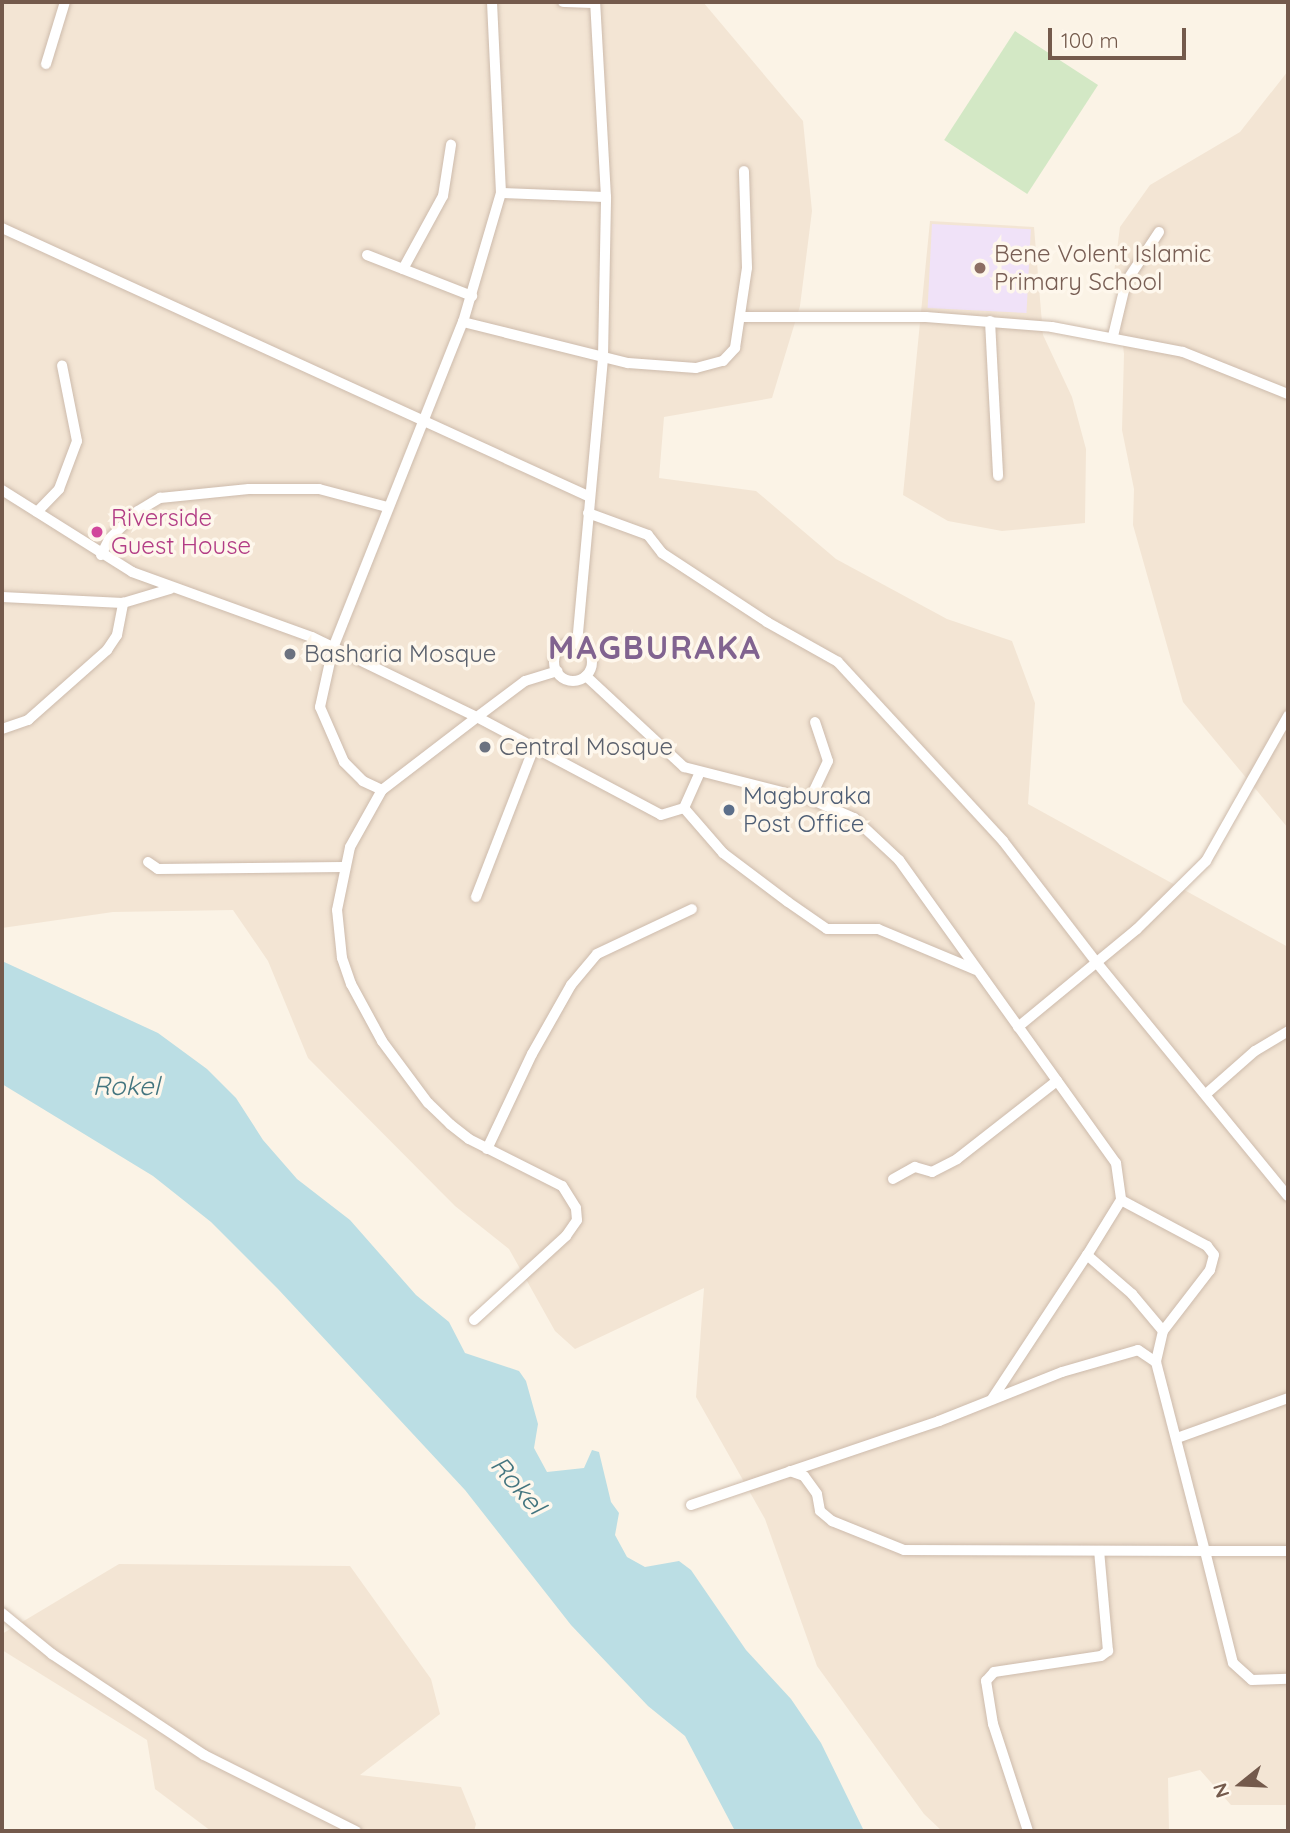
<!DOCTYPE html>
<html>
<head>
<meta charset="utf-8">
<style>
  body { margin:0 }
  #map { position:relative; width:1290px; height:1833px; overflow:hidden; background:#fbf3e6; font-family:Quicksand,sans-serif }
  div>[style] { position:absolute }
  .residential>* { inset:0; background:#f3e5d4 }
  .education>* { inset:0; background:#f0e2f8; transform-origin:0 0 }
  .green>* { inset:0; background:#d3e8c5; transform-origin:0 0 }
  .water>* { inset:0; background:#bbdee4 }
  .roads { filter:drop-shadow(0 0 2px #cdbbac) drop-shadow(0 0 2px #cdbbac) }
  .minor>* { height:10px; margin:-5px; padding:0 5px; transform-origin:5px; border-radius:5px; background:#fff }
  .minor>.ring { margin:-5px; padding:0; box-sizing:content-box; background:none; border:10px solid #fff; border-radius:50% }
  .dots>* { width:19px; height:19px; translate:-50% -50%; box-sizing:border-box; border:4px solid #fef7ec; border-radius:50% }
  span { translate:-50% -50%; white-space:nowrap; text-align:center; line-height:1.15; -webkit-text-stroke:7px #fef7ec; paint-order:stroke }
  .education-label { font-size:24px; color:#785e54 }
  .left { translate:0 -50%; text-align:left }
  .hotel-label { font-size:24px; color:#b23c85 }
  .worship-label { font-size:24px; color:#5b616d }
  .service-label { font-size:24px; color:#4e5e75 }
  .water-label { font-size:26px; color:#43757f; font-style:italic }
  .district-label { font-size:32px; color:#816390; font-weight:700; letter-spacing:2px }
  .frame { position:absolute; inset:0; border:4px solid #745a4c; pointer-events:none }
  .north { position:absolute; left:1206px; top:1749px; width:70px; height:70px; -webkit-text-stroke:5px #fef7ec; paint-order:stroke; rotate:252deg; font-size:19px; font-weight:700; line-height:28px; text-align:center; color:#745a4c }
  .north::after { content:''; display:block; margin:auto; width:24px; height:32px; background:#745a4c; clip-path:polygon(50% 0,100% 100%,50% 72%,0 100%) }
  .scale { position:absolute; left:1048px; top:28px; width:138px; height:32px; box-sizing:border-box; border:4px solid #745a4c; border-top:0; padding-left:9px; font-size:21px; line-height:24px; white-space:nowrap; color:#745a4c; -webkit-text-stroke:5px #fef7ec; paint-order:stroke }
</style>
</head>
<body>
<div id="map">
  <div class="residential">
    <div style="clip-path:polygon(2px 2px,703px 2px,803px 121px,812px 211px,800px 306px,772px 398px,664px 417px,659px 478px,756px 491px,836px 559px,947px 619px,1012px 641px,1035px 703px,1028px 804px,1288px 947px,1288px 1805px,1231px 1805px,1200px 1770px,1168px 1778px,1169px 1831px,942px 1831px,924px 1814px,817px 1666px,765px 1519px,696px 1397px,704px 1288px,575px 1349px,555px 1331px,509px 1249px,455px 1206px,308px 1058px,268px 961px,233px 910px,113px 912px,2px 928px)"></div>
    <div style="clip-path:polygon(1288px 71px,1288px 828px,1183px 702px,1133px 525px,1134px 489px,1122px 430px,1124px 354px,1114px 273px,1120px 227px,1150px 185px,1240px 132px)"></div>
    <div style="clip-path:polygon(930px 221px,1034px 227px,1043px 335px,1072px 397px,1086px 449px,1085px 523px,1002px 531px,948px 521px,903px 495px)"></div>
    <div style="clip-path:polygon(119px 1564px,350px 1566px,431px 1679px,440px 1714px,360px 1775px,461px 1787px,476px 1824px,474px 1831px,211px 1831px,155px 1789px,147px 1740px,2px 1650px,2px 1634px)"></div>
  </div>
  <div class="education">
    <div style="left:932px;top:224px;width:99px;height:84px;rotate:3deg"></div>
  </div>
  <div class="green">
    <div style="left:1015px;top:31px;width:99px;height:130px;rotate:33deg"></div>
  </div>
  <div class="water">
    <div style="clip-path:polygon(2px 961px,158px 1033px,207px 1069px,236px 1098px,263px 1140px,297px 1179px,350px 1220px,416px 1295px,449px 1322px,465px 1353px,519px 1371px,526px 1381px,538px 1424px,534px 1448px,547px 1472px,584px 1468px,592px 1450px,599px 1452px,611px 1502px,619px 1513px,615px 1535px,627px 1557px,645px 1567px,679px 1561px,691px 1570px,746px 1650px,791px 1699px,821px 1743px,864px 1831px,735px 1831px,685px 1736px,648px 1706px,571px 1625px,465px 1490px,278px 1289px,211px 1222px,153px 1176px,2px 1084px)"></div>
  </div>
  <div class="roads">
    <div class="minor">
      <div style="left:563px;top:2px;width:32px;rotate:2deg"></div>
      <div style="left:46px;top:64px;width:65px;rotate:-73deg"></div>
      <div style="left:501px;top:193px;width:105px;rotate:2.2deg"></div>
      <div style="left:2px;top:228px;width:644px;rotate:24.58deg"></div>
      <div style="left:367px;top:255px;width:113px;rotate:21.3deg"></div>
      <div style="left:403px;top:269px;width:83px;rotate:-61.3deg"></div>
      <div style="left:443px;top:196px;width:52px;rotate:-81.1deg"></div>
      <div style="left:741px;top:317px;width:185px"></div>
      <div style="left:926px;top:317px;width:126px;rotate:4.5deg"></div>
      <div style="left:1052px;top:327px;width:133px;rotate:10.8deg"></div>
      <div style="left:1183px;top:352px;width:113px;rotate:21.8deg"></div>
      <div style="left:990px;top:321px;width:155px;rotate:87deg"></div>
      <div style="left:463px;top:322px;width:170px;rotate:14deg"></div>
      <div style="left:628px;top:363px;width:68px;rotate:4.2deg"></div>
      <div style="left:696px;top:368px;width:28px;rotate:-15deg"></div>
      <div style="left:723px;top:361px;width:18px;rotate:-47deg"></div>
      <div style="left:735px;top:348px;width:81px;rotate:-81.5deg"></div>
      <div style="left:747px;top:268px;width:97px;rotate:-91.8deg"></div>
      <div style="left:1113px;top:336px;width:56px;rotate:-76.5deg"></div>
      <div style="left:1126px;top:282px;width:60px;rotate:-56.6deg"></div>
      <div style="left:2px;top:490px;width:154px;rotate:32.2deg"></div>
      <div style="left:132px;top:572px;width:191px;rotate:19.9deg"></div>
      <div style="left:312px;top:637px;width:183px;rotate:25.9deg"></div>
      <div style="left:477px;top:717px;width:60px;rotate:-36.9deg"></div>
      <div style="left:525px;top:681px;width:34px;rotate:-17deg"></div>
      <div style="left:37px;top:512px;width:32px;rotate:-46deg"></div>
      <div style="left:59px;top:489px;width:51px;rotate:-69.4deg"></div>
      <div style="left:77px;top:441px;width:77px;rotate:-101.2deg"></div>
      <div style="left:588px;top:513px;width:64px;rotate:20.1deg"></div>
      <div style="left:648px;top:535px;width:23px;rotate:52deg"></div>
      <div style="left:662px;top:553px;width:126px;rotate:33.3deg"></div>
      <div style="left:767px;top:622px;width:81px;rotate:29.4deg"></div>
      <div style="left:838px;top:662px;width:243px;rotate:47.3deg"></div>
      <div style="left:1003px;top:841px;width:154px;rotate:52.4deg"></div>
      <div style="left:1097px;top:963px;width:301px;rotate:50.7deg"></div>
      <div style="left:101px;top:555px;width:18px;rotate:-63deg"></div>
      <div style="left:109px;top:539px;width:40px;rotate:-44deg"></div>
      <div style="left:138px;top:511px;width:26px;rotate:-31deg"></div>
      <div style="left:160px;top:498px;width:89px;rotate:-5.8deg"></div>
      <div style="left:249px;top:489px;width:70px"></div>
      <div style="left:319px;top:489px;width:70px;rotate:14.8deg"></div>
      <div style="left:2px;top:597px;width:121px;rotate:2.8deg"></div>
      <div style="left:123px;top:603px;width:49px;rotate:-16.6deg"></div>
      <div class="ring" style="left:554px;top:643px;width:28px;height:28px"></div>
      <div style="left:577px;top:644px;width:288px;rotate:-84.8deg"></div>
      <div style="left:603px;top:357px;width:160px;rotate:-88.9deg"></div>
      <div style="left:606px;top:197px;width:195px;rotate:-93.2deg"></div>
      <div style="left:586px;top:676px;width:134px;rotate:42.9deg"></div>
      <div style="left:684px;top:767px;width:130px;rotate:14.3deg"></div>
      <div style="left:810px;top:799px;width:48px;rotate:23.4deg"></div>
      <div style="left:854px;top:818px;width:62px;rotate:43deg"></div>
      <div style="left:899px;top:860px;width:373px;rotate:54.4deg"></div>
      <div style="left:1116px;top:1163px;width:37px;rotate:82deg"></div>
      <div style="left:1121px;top:1200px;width:65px;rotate:121.7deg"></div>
      <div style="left:1087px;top:1255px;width:60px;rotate:40.9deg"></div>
      <div style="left:1132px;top:1294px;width:48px;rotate:50deg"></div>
      <div style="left:2px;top:729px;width:28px;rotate:-19deg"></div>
      <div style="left:28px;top:720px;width:106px;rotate:-41.5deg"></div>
      <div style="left:107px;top:650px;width:18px;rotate:-56deg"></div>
      <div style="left:117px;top:635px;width:33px;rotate:-79deg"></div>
      <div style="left:700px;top:772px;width:39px;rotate:114deg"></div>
      <div style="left:684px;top:808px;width:60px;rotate:49.1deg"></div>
      <div style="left:723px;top:853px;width:81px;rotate:37deg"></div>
      <div style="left:788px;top:902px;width:47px;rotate:34.7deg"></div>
      <div style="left:827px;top:929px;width:51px"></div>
      <div style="left:878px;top:929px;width:106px;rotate:22.7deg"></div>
      <div style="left:382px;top:790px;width:21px;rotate:-155deg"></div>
      <div style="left:363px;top:781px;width:27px;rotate:-135deg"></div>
      <div style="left:344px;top:762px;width:60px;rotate:-113.6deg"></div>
      <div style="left:320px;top:707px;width:60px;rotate:-77.6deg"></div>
      <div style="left:333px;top:648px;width:351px;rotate:-68.3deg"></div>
      <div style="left:463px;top:322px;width:134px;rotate:-73.6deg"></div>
      <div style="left:501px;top:193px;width:191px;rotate:-92.7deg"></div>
      <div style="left:810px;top:799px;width:42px;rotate:-64.7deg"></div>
      <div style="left:828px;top:761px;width:41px;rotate:-108.4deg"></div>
      <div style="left:148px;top:862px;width:12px;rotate:35deg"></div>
      <div style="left:158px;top:869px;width:185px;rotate:-0.6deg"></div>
      <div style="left:476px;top:897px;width:158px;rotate:-68.8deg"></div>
      <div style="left:1018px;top:1027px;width:154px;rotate:-39.5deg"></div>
      <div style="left:1137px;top:929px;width:97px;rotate:-44.6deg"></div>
      <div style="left:1206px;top:861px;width:167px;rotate:-60.5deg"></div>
      <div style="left:1206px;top:1094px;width:65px;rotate:-41.3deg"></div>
      <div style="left:1255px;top:1051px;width:39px;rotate:-31deg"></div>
      <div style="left:487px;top:1149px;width:105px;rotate:-64.7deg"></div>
      <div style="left:532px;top:1054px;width:79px;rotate:-60.5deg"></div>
      <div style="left:571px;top:985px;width:40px;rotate:-50deg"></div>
      <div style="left:597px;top:954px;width:105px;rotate:-25.3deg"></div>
      <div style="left:893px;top:1179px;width:25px;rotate:-29deg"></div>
      <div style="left:915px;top:1167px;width:18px;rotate:16deg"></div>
      <div style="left:932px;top:1172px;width:28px;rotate:-27deg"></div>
      <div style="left:957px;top:1159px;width:127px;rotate:-38deg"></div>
      <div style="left:1121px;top:1200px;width:98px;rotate:28.1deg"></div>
      <div style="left:1207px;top:1246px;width:11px;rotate:52deg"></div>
      <div style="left:1214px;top:1255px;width:16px;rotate:105deg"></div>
      <div style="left:1210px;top:1270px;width:77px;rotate:127.6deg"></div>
      <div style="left:1163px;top:1331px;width:32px;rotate:103deg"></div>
      <div style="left:1156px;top:1362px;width:195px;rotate:75.5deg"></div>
      <div style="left:1205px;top:1551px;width:83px"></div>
      <div style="left:474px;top:1320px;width:125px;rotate:-42.4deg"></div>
      <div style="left:566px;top:1236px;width:19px;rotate:-55deg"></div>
      <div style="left:577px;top:1220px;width:12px;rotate:-95deg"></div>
      <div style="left:576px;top:1208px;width:26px;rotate:-122deg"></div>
      <div style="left:562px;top:1186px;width:104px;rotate:-153.2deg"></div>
      <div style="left:469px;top:1139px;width:24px;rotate:-142deg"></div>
      <div style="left:450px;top:1124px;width:30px;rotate:-136deg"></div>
      <div style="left:428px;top:1103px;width:77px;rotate:-126.6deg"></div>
      <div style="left:382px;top:1041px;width:65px;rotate:-118.5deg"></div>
      <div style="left:351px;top:984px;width:28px;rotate:-109deg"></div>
      <div style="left:342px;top:958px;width:48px;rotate:-95.9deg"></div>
      <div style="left:337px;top:910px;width:64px;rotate:-78.3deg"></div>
      <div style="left:350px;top:847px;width:65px;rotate:-60.7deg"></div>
      <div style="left:382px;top:790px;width:120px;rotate:-37.5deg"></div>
      <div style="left:477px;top:717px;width:208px;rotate:28deg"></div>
      <div style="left:661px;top:815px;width:24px;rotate:-17deg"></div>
      <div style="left:992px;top:1399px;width:173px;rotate:-56.6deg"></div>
      <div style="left:1177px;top:1438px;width:118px;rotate:-19.8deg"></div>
      <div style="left:790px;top:1471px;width:15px;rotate:20deg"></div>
      <div style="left:804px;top:1476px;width:22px;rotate:54deg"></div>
      <div style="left:817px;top:1494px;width:17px;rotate:80deg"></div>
      <div style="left:820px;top:1511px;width:16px;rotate:40deg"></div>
      <div style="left:832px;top:1521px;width:78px;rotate:21.9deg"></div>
      <div style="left:904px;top:1550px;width:301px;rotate:0.2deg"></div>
      <div style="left:1205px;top:1551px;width:115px;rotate:76deg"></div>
      <div style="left:1233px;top:1663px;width:25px;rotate:42deg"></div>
      <div style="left:1252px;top:1680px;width:36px;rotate:-2deg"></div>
      <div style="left:691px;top:1505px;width:262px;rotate:-18.7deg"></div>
      <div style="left:939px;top:1421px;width:132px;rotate:-21.7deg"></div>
      <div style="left:1062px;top:1372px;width:79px;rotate:-16.1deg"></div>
      <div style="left:1138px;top:1350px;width:22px;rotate:34deg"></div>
      <div style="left:2px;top:1613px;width:65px;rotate:39.4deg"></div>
      <div style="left:52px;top:1654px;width:182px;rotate:33.6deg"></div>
      <div style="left:204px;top:1755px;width:170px;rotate:26.6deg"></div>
      <div style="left:1028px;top:1831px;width:113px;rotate:-108.1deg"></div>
      <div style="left:993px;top:1724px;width:44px;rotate:-99.2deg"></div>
      <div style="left:986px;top:1681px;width:12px;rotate:-48deg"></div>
      <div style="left:994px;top:1672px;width:108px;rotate:-8.5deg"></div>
      <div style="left:1101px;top:1656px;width:9px;rotate:-36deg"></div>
      <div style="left:1108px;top:1651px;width:100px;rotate:-95.1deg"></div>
    </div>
  </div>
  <div class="dots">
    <div style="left:980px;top:268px;background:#8d6e63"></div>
    <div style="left:97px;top:532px;background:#d1479c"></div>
    <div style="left:290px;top:654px;background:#6b7280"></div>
    <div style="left:485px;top:747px;background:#6b7280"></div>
    <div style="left:729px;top:810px;background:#5c6f8a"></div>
  </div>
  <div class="education-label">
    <span class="left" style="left:994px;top:268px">Bene Volent Islamic<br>Primary School</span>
  </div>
  <div class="hotel-label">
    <span class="left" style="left:111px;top:532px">Riverside<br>Guest House</span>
  </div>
  <div class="worship-label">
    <span class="left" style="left:304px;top:654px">Basharia Mosque</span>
    <span class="left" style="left:499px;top:747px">Central Mosque</span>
  </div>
  <div class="service-label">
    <span class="left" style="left:743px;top:810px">Magburaka<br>Post Office</span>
  </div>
  <div class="water-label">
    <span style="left:126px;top:1086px">Rokel</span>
    <span style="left:518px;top:1485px;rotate:49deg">Rokel</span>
  </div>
  <div class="district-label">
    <span style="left:655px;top:647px">MAGBURAKA</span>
  </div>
  <div class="frame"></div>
  <div class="north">N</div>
  <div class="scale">100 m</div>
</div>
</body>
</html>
